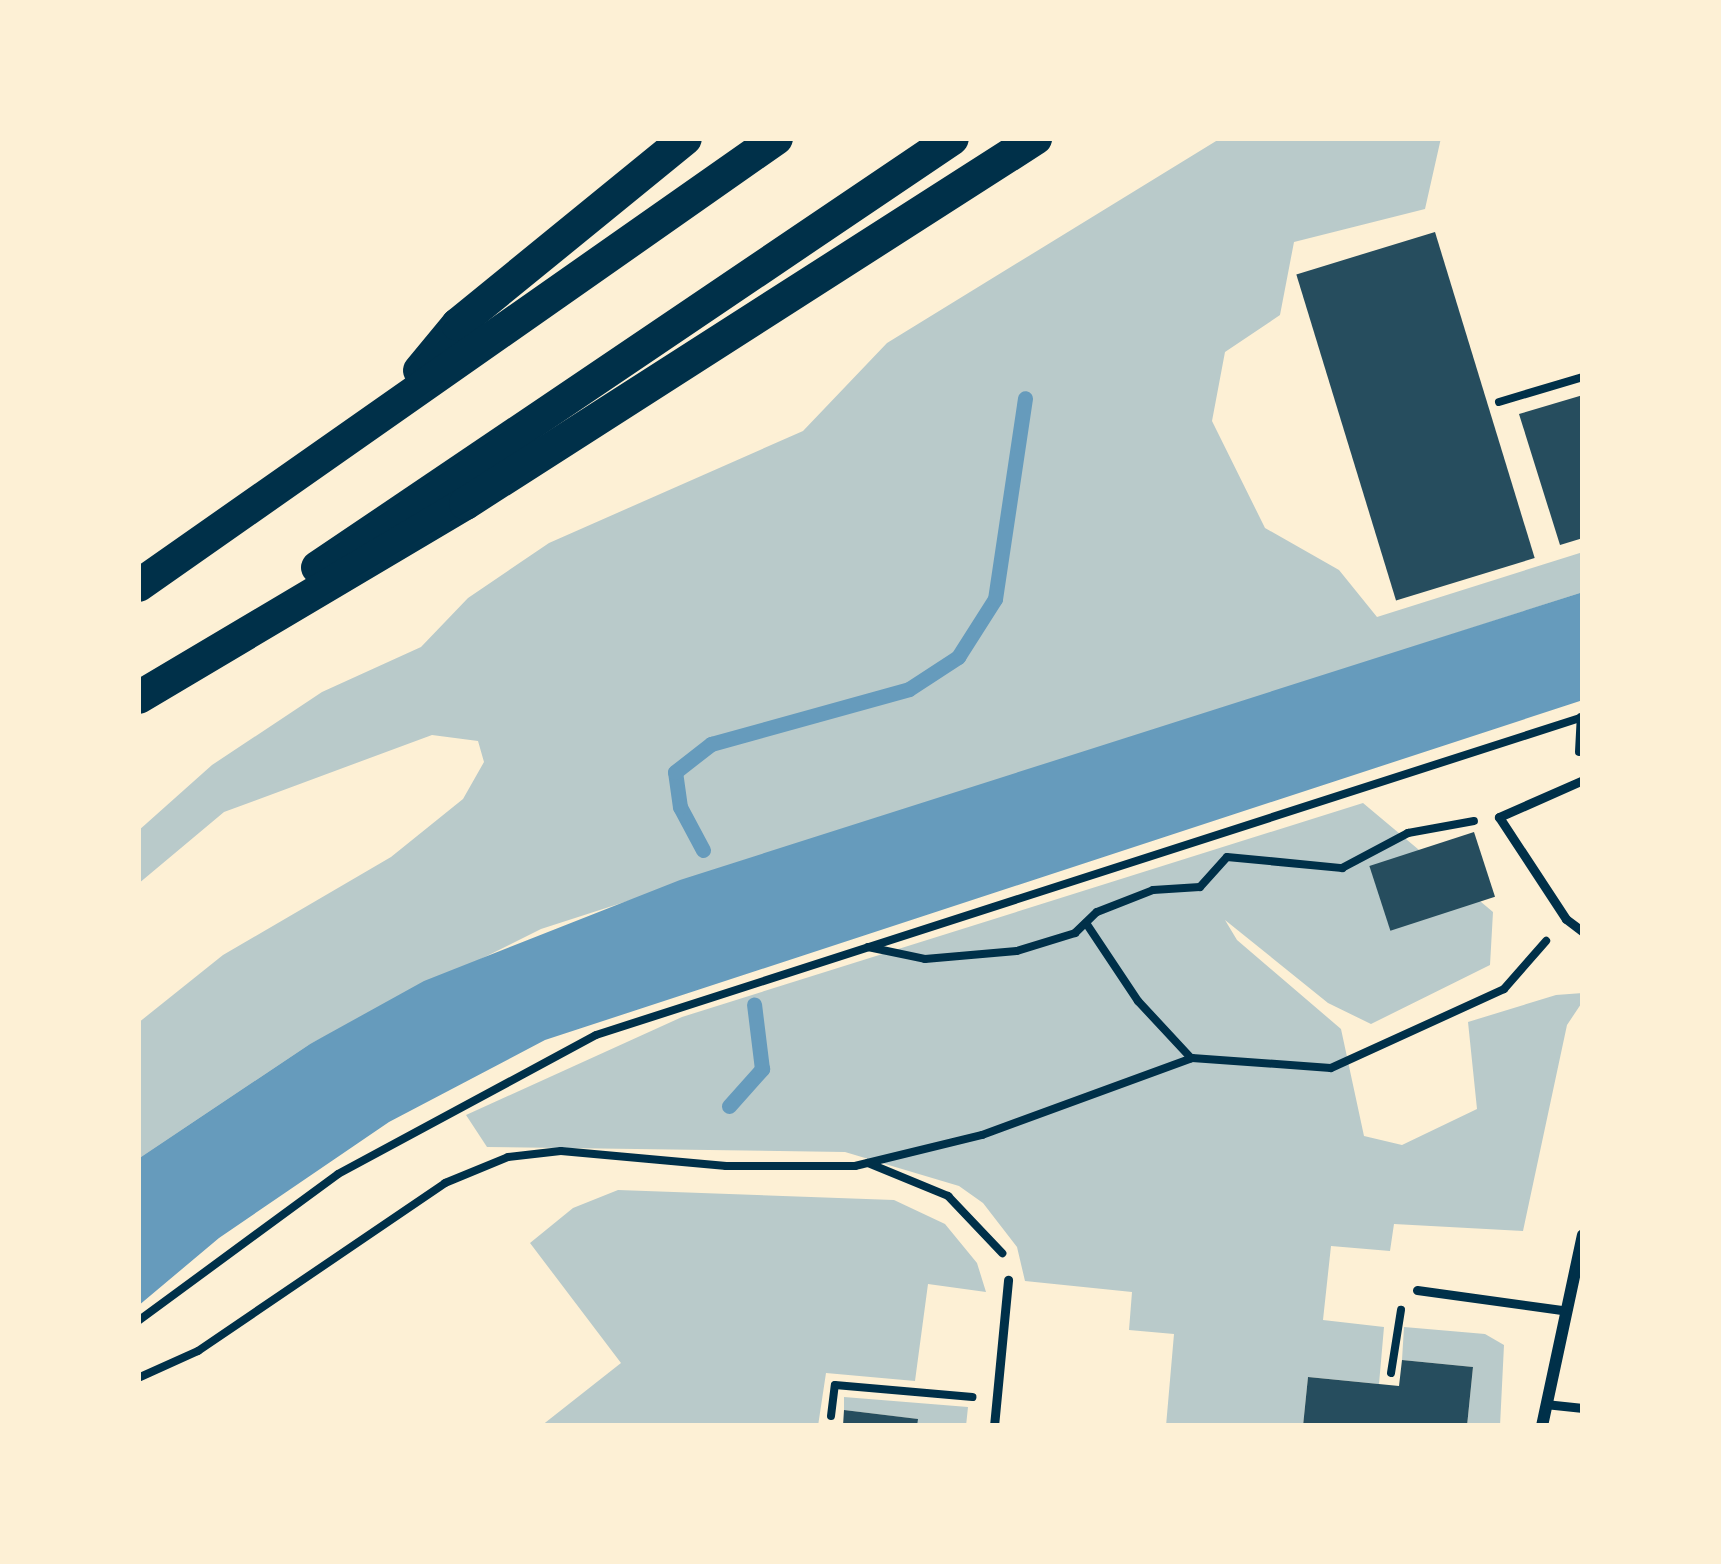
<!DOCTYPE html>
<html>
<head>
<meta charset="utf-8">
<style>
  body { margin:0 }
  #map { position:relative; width:1721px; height:1564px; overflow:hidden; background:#fdf0d5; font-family:"Archivo Narrow",sans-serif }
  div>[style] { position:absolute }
  .green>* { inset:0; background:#b9caca }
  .water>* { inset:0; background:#669bbc }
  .stream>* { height:15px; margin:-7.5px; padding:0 7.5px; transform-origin:7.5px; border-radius:7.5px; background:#669bbc }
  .building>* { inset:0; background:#264d5e; transform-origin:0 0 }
  .path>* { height:8px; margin:-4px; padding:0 4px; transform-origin:4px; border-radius:4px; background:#003049 }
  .service>* { height:9px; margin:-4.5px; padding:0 4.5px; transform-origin:4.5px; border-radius:4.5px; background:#003049 }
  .minor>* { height:12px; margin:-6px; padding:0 6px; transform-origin:6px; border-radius:6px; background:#003049 }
  .trunk>* { height:33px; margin:-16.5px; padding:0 16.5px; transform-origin:16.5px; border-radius:16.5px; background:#003049 }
  span { translate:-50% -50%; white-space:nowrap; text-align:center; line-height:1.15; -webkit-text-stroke:9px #fdf0d5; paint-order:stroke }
  .frame { position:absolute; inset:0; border:141px solid #fdf0d5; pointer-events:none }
</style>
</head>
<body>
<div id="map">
  <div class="green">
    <div style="clip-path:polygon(1221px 138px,1441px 138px,1425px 209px,1294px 242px,1280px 315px,1225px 352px,1212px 421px,1265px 528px,1339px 570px,1377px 617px,1583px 552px,1583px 592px,541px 929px,310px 1044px,138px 1159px,138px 1023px,223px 955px,391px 857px,463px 799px,484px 762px,478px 741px,432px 735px,224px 812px,138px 884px,138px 831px,212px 765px,322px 692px,421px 647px,468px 598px,549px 543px,803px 431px,887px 343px)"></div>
    <div style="clip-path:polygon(1363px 803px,1493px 912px,1490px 965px,1371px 1024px,1328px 1003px,1225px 920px,1237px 940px,1341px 1029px,1364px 1136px,1402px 1145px,1477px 1109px,1468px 1022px,1556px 995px,1583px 993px,1583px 1001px,1567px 1025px,1523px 1231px,1394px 1224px,1390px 1251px,1331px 1246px,1323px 1320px,1384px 1327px,1379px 1384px,1308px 1377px,1303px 1426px,1166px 1426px,1174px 1334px,1129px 1330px,1132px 1292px,1025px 1281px,1017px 1247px,983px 1203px,959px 1186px,845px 1152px,487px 1147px,466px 1115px,682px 1017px)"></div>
    <div style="clip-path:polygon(618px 1190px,894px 1200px,945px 1224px,977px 1263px,986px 1292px,928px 1284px,915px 1381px,826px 1373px,818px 1426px,541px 1426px,621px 1363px,530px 1243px,573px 1208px)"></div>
    <div style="clip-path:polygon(1404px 1327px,1485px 1334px,1504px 1345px,1500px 1426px,1467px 1426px,1473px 1367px,1402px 1360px)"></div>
    <div style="clip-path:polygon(844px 1397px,968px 1407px,966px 1426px,917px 1426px,917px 1419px,844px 1410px)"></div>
  </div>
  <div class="water">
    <div style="clip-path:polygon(1583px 592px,1583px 700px,545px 1040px,389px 1122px,219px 1238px,138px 1306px,138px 1159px,310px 1044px,424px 981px,680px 880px)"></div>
  </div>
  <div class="stream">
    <div style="left:703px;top:850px;width:49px;rotate:-118.1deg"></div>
    <div style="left:680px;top:807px;width:35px;rotate:-98deg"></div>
    <div style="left:675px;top:772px;width:46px;rotate:-37.9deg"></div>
    <div style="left:711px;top:744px;width:205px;rotate:-15.5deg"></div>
    <div style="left:909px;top:689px;width:59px;rotate:-33.1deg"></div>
    <div style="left:958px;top:657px;width:69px;rotate:-57.5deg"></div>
    <div style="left:995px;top:599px;width:203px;rotate:-81.5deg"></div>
    <div style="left:729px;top:1106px;width:50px;rotate:-48.3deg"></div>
    <div style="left:762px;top:1069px;width:65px;rotate:-97deg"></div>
  </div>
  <div class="building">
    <div style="left:1435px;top:232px;width:341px;height:145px;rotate:73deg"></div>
    <div style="clip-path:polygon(1583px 395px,1583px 538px,1560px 545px,1519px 414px)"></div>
    <div style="left:1474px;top:832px;width:68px;height:110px;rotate:72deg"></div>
    <div style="clip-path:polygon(1402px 1360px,1473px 1367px,1467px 1426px,1303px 1426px,1308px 1377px,1399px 1386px)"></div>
    <div style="clip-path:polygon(844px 1410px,918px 1419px,917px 1426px,843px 1426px)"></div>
  </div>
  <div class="path">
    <div style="left:1499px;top:402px;width:88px;rotate:-16.6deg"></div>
    <div style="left:1579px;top:752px;width:35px;rotate:-87deg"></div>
    <div style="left:1086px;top:923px;width:94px;rotate:56.3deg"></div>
    <div style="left:1138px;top:1001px;width:78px;rotate:47.1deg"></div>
    <div style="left:868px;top:947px;width:58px;rotate:11.9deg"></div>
    <div style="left:925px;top:959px;width:92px;rotate:-5deg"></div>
    <div style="left:1017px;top:951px;width:61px;rotate:-17.2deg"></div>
    <div style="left:1075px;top:933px;width:30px;rotate:-44deg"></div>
    <div style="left:1097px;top:912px;width:60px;rotate:-21.4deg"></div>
    <div style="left:1153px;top:890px;width:47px;rotate:-3.7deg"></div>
    <div style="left:1200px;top:887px;width:40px;rotate:-48deg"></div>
    <div style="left:1227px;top:857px;width:116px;rotate:5.5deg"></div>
    <div style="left:1342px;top:868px;width:75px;rotate:-27.9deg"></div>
    <div style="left:1408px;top:833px;width:67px;rotate:-10.3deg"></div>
    <div style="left:868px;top:1163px;width:87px;rotate:22.4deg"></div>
    <div style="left:948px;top:1196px;width:79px;rotate:46.5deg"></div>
    <div style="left:138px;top:1321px;width:248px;rotate:-36.3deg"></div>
    <div style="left:338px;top:1174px;width:293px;rotate:-28.3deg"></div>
    <div style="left:596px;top:1035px;width:1037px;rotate:-17.86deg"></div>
    <div style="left:1391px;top:1373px;width:64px;rotate:-81deg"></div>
    <div style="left:138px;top:1378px;width:66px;rotate:-24.2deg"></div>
    <div style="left:198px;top:1351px;width:299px;rotate:-34.2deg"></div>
    <div style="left:445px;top:1183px;width:68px;rotate:-22.4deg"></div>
    <div style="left:508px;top:1157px;width:53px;rotate:-6.5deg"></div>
    <div style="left:561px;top:1151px;width:166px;rotate:5.2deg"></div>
    <div style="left:726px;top:1166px;width:129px"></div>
    <div style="left:855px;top:1166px;width:131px;rotate:-13.7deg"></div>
    <div style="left:982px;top:1135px;width:224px;rotate:-20.1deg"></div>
    <div style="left:1192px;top:1058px;width:139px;rotate:4.1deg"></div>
    <div style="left:1331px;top:1068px;width:190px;rotate:-24.5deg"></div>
    <div style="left:1504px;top:989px;width:64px;rotate:-48.8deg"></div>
    <div style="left:831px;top:1416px;width:31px;rotate:-83deg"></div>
    <div style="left:835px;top:1385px;width:138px;rotate:5deg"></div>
  </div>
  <div class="service">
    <div style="left:1583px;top:780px;width:92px;rotate:156.2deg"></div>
    <div style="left:1499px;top:817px;width:122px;rotate:56.7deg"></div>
    <div style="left:1566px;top:919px;width:21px;rotate:37deg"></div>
    <div style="left:1417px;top:1290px;width:146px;rotate:7.9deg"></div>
    <div style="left:1545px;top:1404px;width:38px;rotate:6deg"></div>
    <div style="left:994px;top:1426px;width:147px;rotate:-84.5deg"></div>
  </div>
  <div class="minor">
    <div style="left:1542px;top:1426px;width:195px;rotate:-77.9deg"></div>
  </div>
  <div class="trunk">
    <div style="left:419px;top:370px;width:60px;rotate:-50.4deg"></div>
    <div style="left:457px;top:324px;width:294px;rotate:-39.2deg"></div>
    <div style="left:317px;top:567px;width:766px;rotate:-34.04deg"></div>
    <div style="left:138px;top:585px;width:779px;rotate:-35.02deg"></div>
    <div style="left:138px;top:697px;width:380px;rotate:-30.7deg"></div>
    <div style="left:465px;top:503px;width:677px;rotate:-32.63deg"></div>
  </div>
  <div class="frame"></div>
</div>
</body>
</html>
